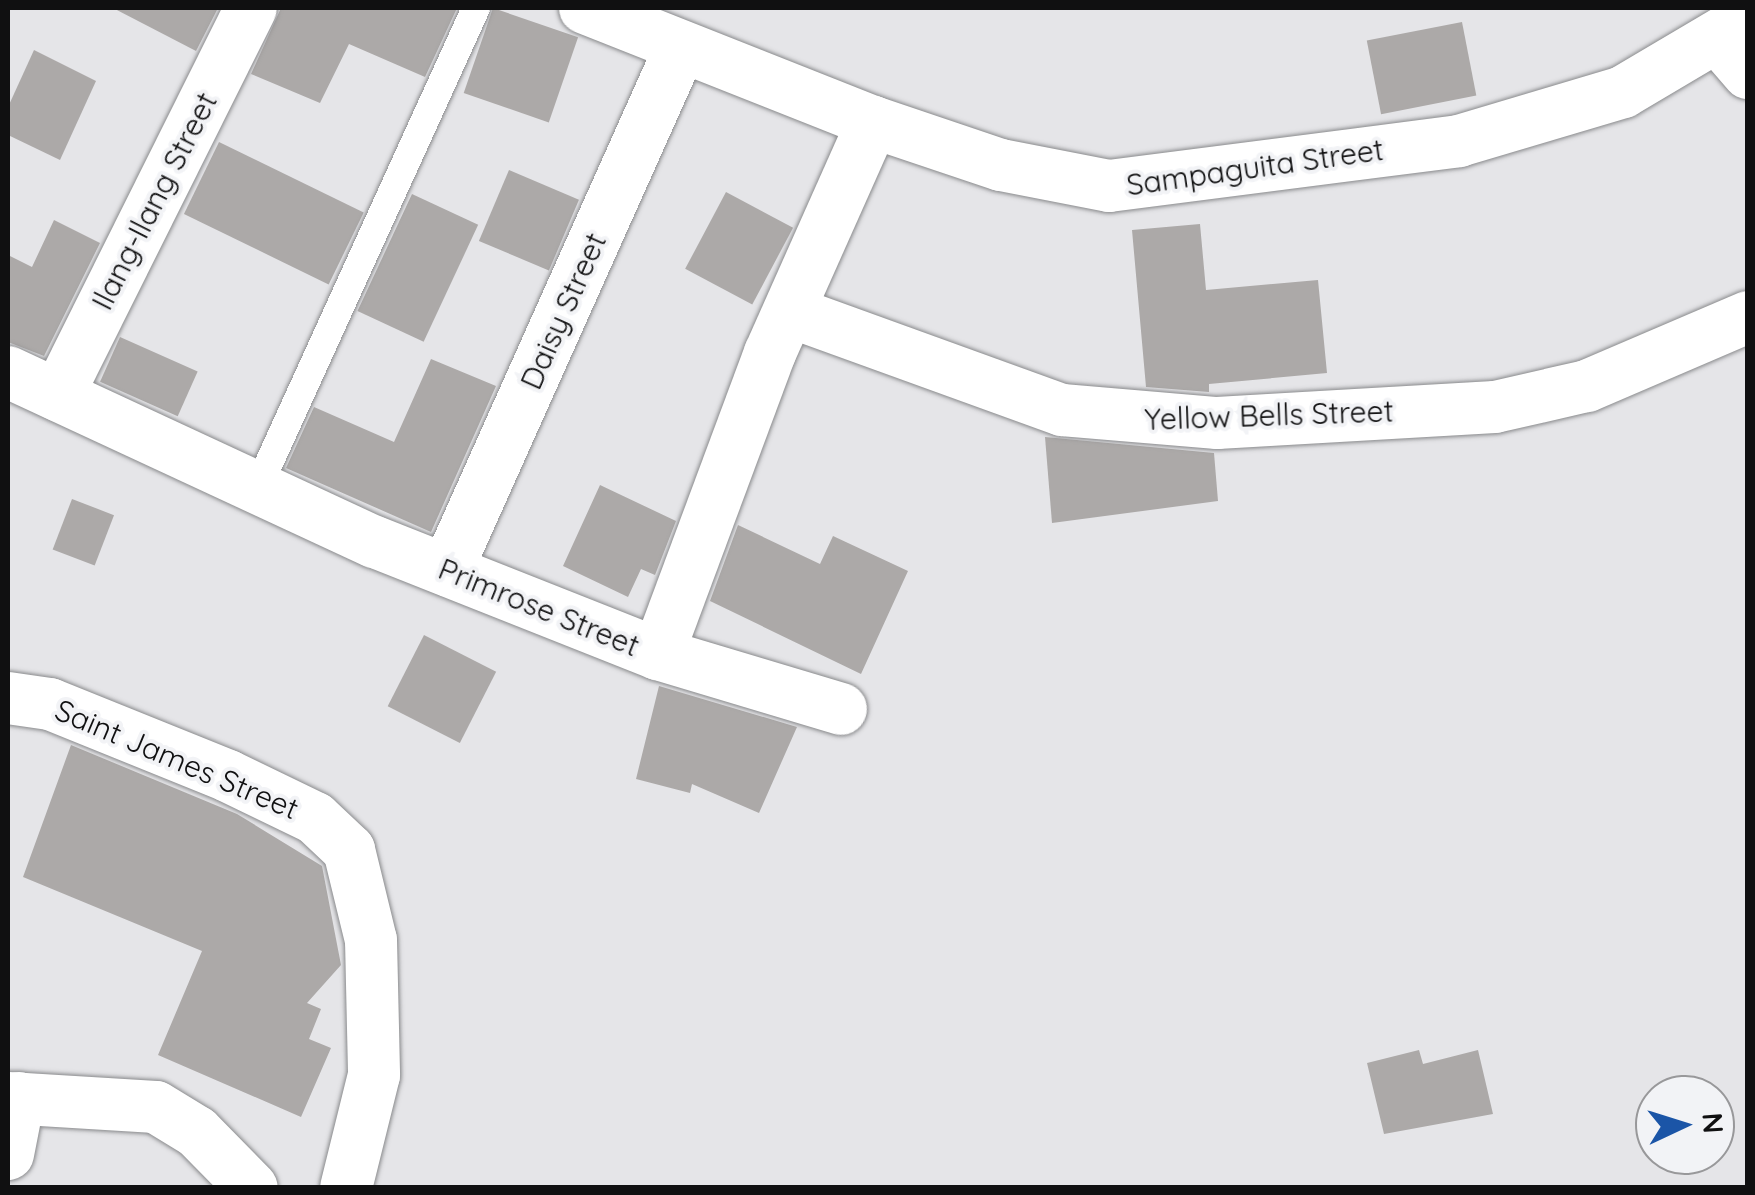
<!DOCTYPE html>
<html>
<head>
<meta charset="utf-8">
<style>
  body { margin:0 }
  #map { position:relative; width:1755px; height:1195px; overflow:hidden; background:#e5e5e8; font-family:Quicksand,sans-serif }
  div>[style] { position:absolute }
  .building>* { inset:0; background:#aca9a8; transform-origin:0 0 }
  .roads { filter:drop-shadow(0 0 2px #898a8c) drop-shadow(0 0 2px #898a8c) }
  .service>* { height:28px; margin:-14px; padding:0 14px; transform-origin:14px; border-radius:14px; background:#fff }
  .minor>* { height:52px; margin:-26px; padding:0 26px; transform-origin:26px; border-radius:26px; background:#fff }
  span { translate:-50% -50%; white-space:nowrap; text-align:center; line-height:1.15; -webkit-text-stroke:8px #f2f3f6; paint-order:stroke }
  .street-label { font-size:30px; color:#101011 }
  .frame { position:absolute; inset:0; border:10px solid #101011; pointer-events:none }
  .north { position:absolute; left:1635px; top:1075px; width:100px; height:100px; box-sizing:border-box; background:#f2f3f6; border:2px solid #98989a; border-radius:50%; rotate:86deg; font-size:28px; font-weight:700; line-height:40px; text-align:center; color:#101011 }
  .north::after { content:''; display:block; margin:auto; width:35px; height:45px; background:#1b55a7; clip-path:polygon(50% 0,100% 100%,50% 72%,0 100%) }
</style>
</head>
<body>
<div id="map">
  <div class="building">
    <div style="clip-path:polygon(113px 8px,218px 8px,196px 51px)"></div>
    <div style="clip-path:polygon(281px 8px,457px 8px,425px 77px,349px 44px,320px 103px,251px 74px)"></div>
    <div style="left:493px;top:8px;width:90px;height:90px;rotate:19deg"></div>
    <div style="left:1462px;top:22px;width:75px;height:97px;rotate:79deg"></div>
    <div style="clip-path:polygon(34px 50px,96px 81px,60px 160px,8px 135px,8px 107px)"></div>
    <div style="left:219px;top:142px;width:161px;height:80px;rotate:26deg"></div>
    <div style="left:509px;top:170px;width:76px;height:77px;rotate:23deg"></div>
    <div style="left:726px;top:192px;width:76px;height:87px;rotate:28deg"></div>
    <div style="left:412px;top:194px;width:73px;height:129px;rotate:25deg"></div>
    <div style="clip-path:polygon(54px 220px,100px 243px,44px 356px,8px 342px,8px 255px,32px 267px)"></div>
    <div style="clip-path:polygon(1200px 224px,1206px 290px,1318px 280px,1327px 373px,1209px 384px,1209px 392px,1146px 387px,1132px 230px)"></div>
    <div style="left:120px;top:337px;width:85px;height:49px;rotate:24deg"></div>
    <div style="clip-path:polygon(431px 359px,496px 386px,431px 532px,286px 468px,314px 407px,394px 442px)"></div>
    <div style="clip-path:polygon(1045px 437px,1214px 453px,1218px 501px,1052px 523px)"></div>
    <div style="clip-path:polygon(600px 485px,676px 521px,655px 575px,641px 569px,628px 597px,563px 566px)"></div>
    <div style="left:72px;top:499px;width:45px;height:54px;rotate:21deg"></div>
    <div style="clip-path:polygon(738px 525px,820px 564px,833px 536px,908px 571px,861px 674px,710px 601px)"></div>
    <div style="left:424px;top:635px;width:81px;height:80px;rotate:27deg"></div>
    <div style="clip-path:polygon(659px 686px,797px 727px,759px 813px,692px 784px,690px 793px,636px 779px)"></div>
    <div style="clip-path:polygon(71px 745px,237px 814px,322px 866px,341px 965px,307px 1003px,321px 1009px,309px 1039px,331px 1048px,301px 1117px,158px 1055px,202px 951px,23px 877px)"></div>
    <div style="clip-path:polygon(1419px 1050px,1423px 1064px,1478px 1050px,1493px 1114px,1384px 1134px,1367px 1063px)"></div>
  </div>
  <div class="roads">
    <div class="service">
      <div style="left:259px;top:485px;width:524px;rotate:-65.54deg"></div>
    </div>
    <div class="minor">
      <div style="left:585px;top:8px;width:310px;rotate:21.6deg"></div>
      <div style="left:873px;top:122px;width:135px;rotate:18.6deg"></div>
      <div style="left:1001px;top:165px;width:110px;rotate:11deg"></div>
      <div style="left:1109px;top:186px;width:353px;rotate:-7.3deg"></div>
      <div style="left:1459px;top:141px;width:171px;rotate:-16.6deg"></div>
      <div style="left:1623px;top:92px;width:145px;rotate:-30.6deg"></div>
      <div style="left:1717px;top:37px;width:48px;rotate:49.3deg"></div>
      <div style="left:791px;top:312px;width:288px;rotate:19.9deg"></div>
      <div style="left:1062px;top:410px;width:156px;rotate:4.8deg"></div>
      <div style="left:1217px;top:423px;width:278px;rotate:-3.3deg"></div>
      <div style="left:1495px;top:407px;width:94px;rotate:-12.9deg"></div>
      <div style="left:1587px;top:386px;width:175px;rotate:-23.2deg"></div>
      <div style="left:8px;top:372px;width:404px;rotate:24.9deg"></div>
      <div style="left:375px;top:542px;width:304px;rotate:21.6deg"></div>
      <div style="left:658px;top:654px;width:191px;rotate:16.7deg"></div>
      <div style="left:58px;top:395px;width:432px;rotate:-63.5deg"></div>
      <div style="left:447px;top:570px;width:568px;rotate:-65.91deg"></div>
      <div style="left:658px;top:654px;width:321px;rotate:-69.6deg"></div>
      <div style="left:770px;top:353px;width:253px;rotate:-66deg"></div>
      <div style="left:8px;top:698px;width:42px;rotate:8.1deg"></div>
      <div style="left:50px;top:704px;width:192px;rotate:22deg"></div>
      <div style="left:228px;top:776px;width:97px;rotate:25.8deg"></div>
      <div style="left:315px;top:818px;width:47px;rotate:43.3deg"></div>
      <div style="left:349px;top:850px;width:93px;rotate:76.3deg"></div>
      <div style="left:371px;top:940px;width:135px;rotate:88.7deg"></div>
      <div style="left:374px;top:1075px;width:116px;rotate:103.9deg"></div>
      <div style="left:8px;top:1098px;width:148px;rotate:3.5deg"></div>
      <div style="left:156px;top:1107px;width:48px;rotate:31.4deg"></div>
      <div style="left:197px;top:1132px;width:78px;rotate:45.5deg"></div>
      <div style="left:8px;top:1154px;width:57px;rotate:-78.9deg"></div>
    </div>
  </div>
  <div class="street-label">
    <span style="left:1255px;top:167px;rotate:-8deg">Sampaguita Street</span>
    <span style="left:154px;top:201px;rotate:-63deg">Ilang-Ilang Street</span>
    <span style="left:563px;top:311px;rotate:-66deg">Daisy Street</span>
    <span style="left:1269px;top:415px;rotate:-2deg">Yellow Bells Street</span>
    <span style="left:539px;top:607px;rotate:22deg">Primrose Street</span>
    <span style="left:177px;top:759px;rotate:23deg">Saint James Street</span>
  </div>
  <div class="frame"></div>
  <div class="north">N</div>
</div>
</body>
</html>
